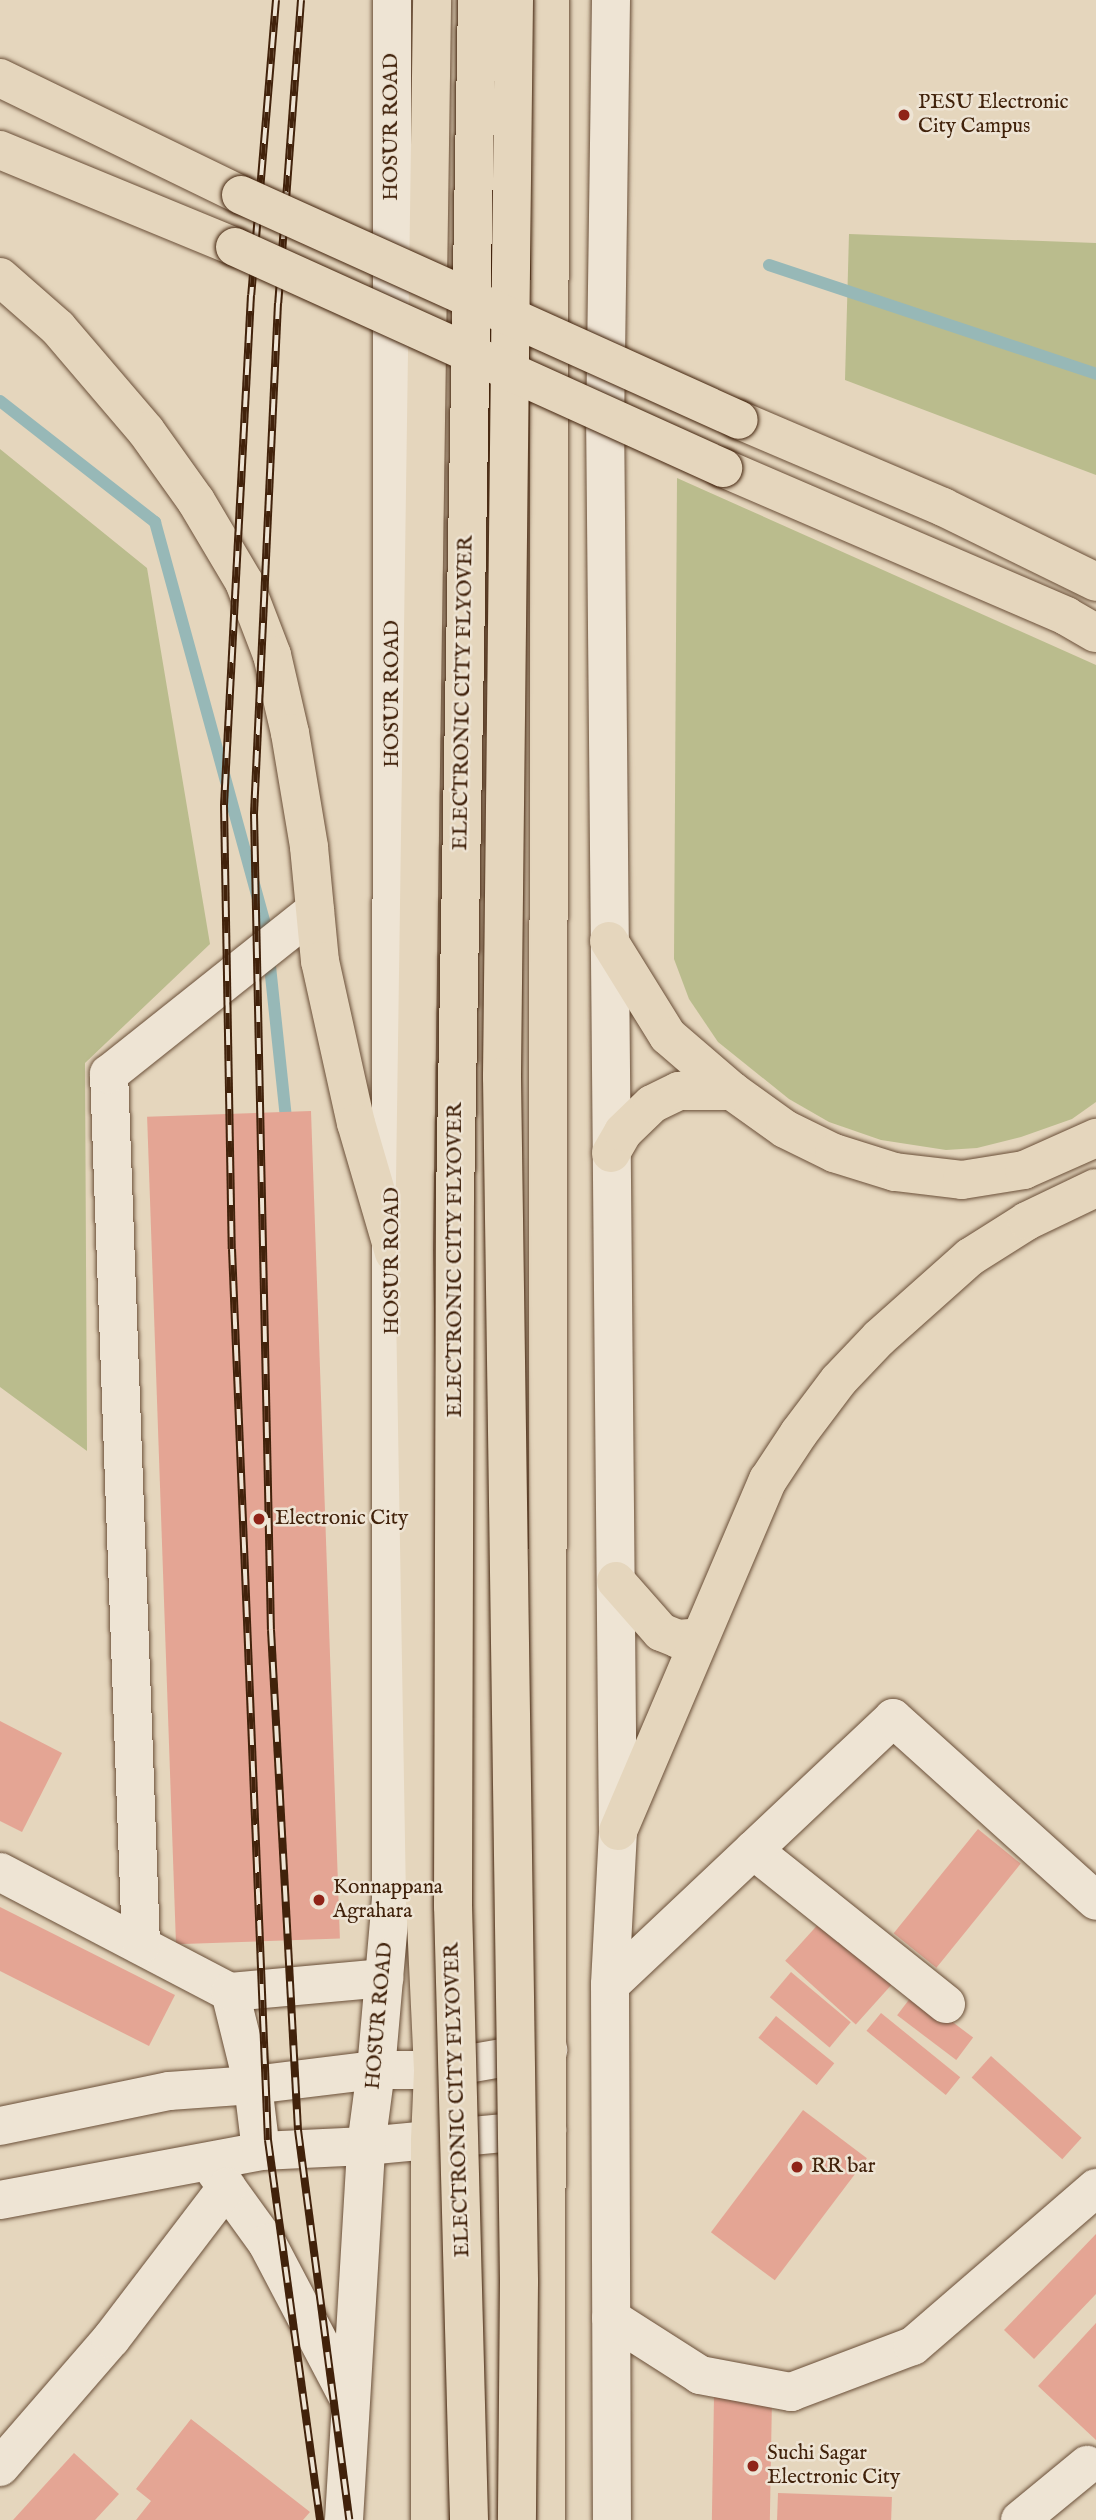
<!DOCTYPE html>
<html>
<head>
<meta charset="utf-8">
<style>
  body { margin:0 }
  #map { position:relative; width:1096px; height:2520px; overflow:hidden; background:#e5d6bd; font-family:"IM FELL English",serif }
  div>[style] { position:absolute }
  .green>* { inset:0; background:#babc8d }
  .stream>* { height:12px; margin:-6px; padding:0 6px; transform-origin:6px; border-radius:6px; background:#97b8b7 }
  .building>* { inset:0; background:#e4a594; transform-origin:0 0 }
  .roads { filter:drop-shadow(0 0 2px #6a4f38) drop-shadow(0 0 2px #6a4f38) }
  .minor>* { height:38px; margin:-19px; padding:0 19px; transform-origin:19px; border-radius:19px; background:#eee4d4 }
  .highway>* { height:38px; margin:-19px; padding:0 19px; transform-origin:19px; border-radius:19px; background:#e5d6bd }
  .rail>* { height:8px; margin-top:-4px; transform-origin:0; background:repeating-linear-gradient(90deg,#eee4d4 0 16px,#41220b 0 32px); box-sizing:border-box; border-block:2px solid #41220b }
  .bridges { filter:drop-shadow(0 0 2px #41220b) drop-shadow(0 0 2px #41220b) }
  .highway-bridge>* { height:38px; margin:-19px; padding:0 19px; transform-origin:19px; border-radius:19px; background:#e5d6bd }
  .dots>* { width:19px; height:19px; translate:-50% -50%; box-sizing:border-box; border:4px solid #eee4d4; border-radius:50% }
  span { translate:-50% -50%; white-space:nowrap; text-align:center; line-height:1.15; -webkit-text-stroke:5px #eee4d4; paint-order:stroke }
  .poi-label { font-size:21px; color:#41220b }
  .left { translate:0 -50%; text-align:left }
  .street-label { font-size:21px; color:#41220b }
</style>
</head>
<body>
<div id="map">
  <div class="green">
    <div style="clip-path:polygon(849px 234px,1096px 243px,1096px 475px,845px 380px)"></div>
    <div style="clip-path:polygon(0 449px,147px 568px,210px 944px,85px 1063px,87px 1451px,0 1387px)"></div>
    <div style="clip-path:polygon(677px 478px,1096px 665px,1096px 1102px,1072px 1119px,1021px 1137px,977px 1148px,946px 1150px,881px 1140px,829px 1122px,789px 1099px,718px 1042px,689px 999px,674px 959px)"></div>
  </div>
  <div class="stream">
    <div style="left:769px;top:265px;width:345px;rotate:18.4deg"></div>
    <div style="left:0;top:401px;width:197px;rotate:38deg"></div>
    <div style="left:155px;top:522px;width:421px;rotate:74.7deg"></div>
    <div style="left:266px;top:928px;width:201px;rotate:84deg"></div>
  </div>
  <div class="building">
    <div style="left:311px;top:1111px;width:828px;height:164px;rotate:88deg"></div>
    <div style="clip-path:polygon(0 1721px,62px 1753px,22px 1832px,0 1821px)"></div>
    <div style="left:978px;top:1829px;width:55px;height:134px;rotate:39deg"></div>
    <div style="clip-path:polygon(0 1907px,175px 1995px,149px 2046px,0 1971px)"></div>
    <div style="left:822px;top:1920px;width:95px;height:55px;rotate:42deg"></div>
    <div style="left:791px;top:1972px;width:78px;height:33px;rotate:40deg"></div>
    <div style="left:914px;top:1993px;width:74px;height:28px;rotate:37deg"></div>
    <div style="left:881px;top:2013px;width:102px;height:23px;rotate:39deg"></div>
    <div style="left:776px;top:2016px;width:75px;height:28px;rotate:39deg"></div>
    <div style="left:991px;top:2056px;width:122px;height:29px;rotate:42deg"></div>
    <div style="left:803px;top:2110px;width:80px;height:153px;rotate:37deg"></div>
    <div style="clip-path:polygon(1096px 2234px,1096px 2294px,1034px 2359px,1004px 2330px)"></div>
    <div style="clip-path:polygon(1096px 2323px,1096px 2440px,1038px 2386px)"></div>
    <div style="left:714px;top:2397px;width:58px;height:123px;rotate:1deg"></div>
    <div style="clip-path:polygon(191px 2419px,310px 2512px,303px 2520px,136px 2520px,151px 2501px,136px 2489px)"></div>
    <div style="clip-path:polygon(74px 2453px,119px 2494px,95px 2520px,13px 2520px)"></div>
    <div style="left:778px;top:2493px;width:114px;height:27px;rotate:2deg"></div>
  </div>
  <div class="roads">
    <div class="minor">
      <div style="left:611px;top:0;width:408px;rotate:90.8deg"></div>
      <div style="left:605px;top:408px;width:1423px;rotate:89.48deg"></div>
      <div style="left:618px;top:1831px;width:154px;rotate:93deg"></div>
      <div style="left:610px;top:1985px;width:535px;rotate:89.79deg"></div>
      <div style="left:753px;top:1850px;width:247px;rotate:38.6deg"></div>
      <div style="left:0;top:1872px;width:259px;rotate:27.6deg"></div>
      <div style="left:230px;top:1992px;width:96px;rotate:76.1deg"></div>
      <div style="left:253px;top:2085px;width:66px;rotate:83.1deg"></div>
      <div style="left:141px;top:1945px;width:872px;rotate:-92.1deg"></div>
      <div style="left:109px;top:1074px;width:263px;rotate:-38.5deg"></div>
      <div style="left:610px;top:1985px;width:389px;rotate:-43.3deg"></div>
      <div style="left:893px;top:1718px;width:273px;rotate:42deg"></div>
      <div style="left:230px;top:1992px;width:155px;rotate:-5.2deg"></div>
      <div style="left:0;top:2126px;width:173px;rotate:-11.7deg"></div>
      <div style="left:169px;top:2091px;width:84px;rotate:-4.1deg"></div>
      <div style="left:253px;top:2085px;width:124px;rotate:-7deg"></div>
      <div style="left:376px;top:2070px;width:57px"></div>
      <div style="left:433px;top:2070px;width:117px;rotate:-9.9deg"></div>
      <div style="left:212px;top:2167px;width:94px;rotate:54.1deg"></div>
      <div style="left:267px;top:2243px;width:178px;rotate:62.3deg"></div>
      <div style="left:0;top:2200px;width:266px;rotate:-10.6deg"></div>
      <div style="left:261px;top:2151px;width:105px;rotate:-2.7deg"></div>
      <div style="left:366px;top:2146px;width:182px;rotate:-5.4deg"></div>
      <div style="left:611px;top:2318px;width:106px;rotate:32.6deg"></div>
      <div style="left:700px;top:2375px;width:93px;rotate:10.6deg"></div>
      <div style="left:791px;top:2392px;width:130px;rotate:-20.7deg"></div>
      <div style="left:913px;top:2346px;width:242px;rotate:-40.8deg"></div>
      <div style="left:0;top:2467px;width:169px;rotate:-49.1deg"></div>
      <div style="left:111px;top:2339px;width:191px;rotate:-52.7deg"></div>
      <div style="left:344px;top:2520px;width:375px;rotate:-86.6deg"></div>
      <div style="left:366px;top:2146px;width:77px;rotate:-82.5deg"></div>
      <div style="left:376px;top:2070px;width:171px;rotate:-85deg"></div>
      <div style="left:391px;top:1900px;width:1900px;rotate:-89.97deg"></div>
      <div style="left:1020px;top:2520px;width:87px;rotate:-39.4deg"></div>
    </div>
    <div class="highway">
      <div style="left:0;top:78px;width:268px;rotate:25.9deg"></div>
      <div style="left:0;top:150px;width:254px;rotate:22.4deg"></div>
      <div style="left:0;top:277px;width:77px;rotate:41.3deg"></div>
      <div style="left:58px;top:328px;width:135px;rotate:49.5deg"></div>
      <div style="left:146px;top:431px;width:86px;rotate:54.5deg"></div>
      <div style="left:196px;top:501px;width:94px;rotate:59.3deg"></div>
      <div style="left:244px;top:582px;width:78px;rotate:69deg"></div>
      <div style="left:272px;top:655px;width:80px;rotate:77deg"></div>
      <div style="left:290px;top:733px;width:116px;rotate:80.5deg"></div>
      <div style="left:309px;top:847px;width:115px;rotate:84.5deg"></div>
      <div style="left:320px;top:961px;width:166px;rotate:77.5deg"></div>
      <div style="left:356px;top:1123px;width:135px;rotate:73.7deg"></div>
      <div style="left:739px;top:420px;width:222px;rotate:23.1deg"></div>
      <div style="left:943px;top:507px;width:170px;rotate:26.1deg"></div>
      <div style="left:723px;top:468px;width:374px;rotate:23.3deg"></div>
      <div style="left:1066px;top:616px;width:34px;rotate:30deg"></div>
      <div style="left:609px;top:941px;width:112px;rotate:58.2deg"></div>
      <div style="left:668px;top:1036px;width:84px;rotate:40.7deg"></div>
      <div style="left:732px;top:1091px;width:65px;rotate:35.6deg"></div>
      <div style="left:785px;top:1129px;width:55px;rotate:26.1deg"></div>
      <div style="left:834px;top:1153px;width:64px;rotate:17.3deg"></div>
      <div style="left:895px;top:1172px;width:67px;rotate:6.8deg"></div>
      <div style="left:962px;top:1180px;width:63px;rotate:-9.2deg"></div>
      <div style="left:1024px;top:1170px;width:79px;rotate:-24deg"></div>
      <div style="left:611px;top:1153px;width:24px;rotate:-60deg"></div>
      <div style="left:623px;top:1132px;width:40px;rotate:-44deg"></div>
      <div style="left:652px;top:1104px;width:30px;rotate:-26deg"></div>
      <div style="left:679px;top:1091px;width:53px"></div>
      <div style="left:616px;top:1581px;width:68px;rotate:48.6deg"></div>
      <div style="left:661px;top:1632px;width:18px;rotate:22deg"></div>
      <div style="left:678px;top:1639px;width:22px;rotate:-5deg"></div>
      <div style="left:618px;top:1831px;width:382px;rotate:-66.9deg"></div>
      <div style="left:768px;top:1480px;width:56px;rotate:-56.6deg"></div>
      <div style="left:799px;top:1433px;width:66px;rotate:-53deg"></div>
      <div style="left:839px;top:1380px;width:58px;rotate:-46.4deg"></div>
      <div style="left:879px;top:1338px;width:122px;rotate:-41.7deg"></div>
      <div style="left:970px;top:1257px;width:67px;rotate:-32.3deg"></div>
      <div style="left:1027px;top:1221px;width:76px;rotate:-25.6deg"></div>
      <div style="left:430px;top:2520px;width:380px;rotate:-90deg"></div>
      <div style="left:430px;top:2140px;width:70px;rotate:-87.5deg"></div>
      <div style="left:433px;top:2070px;width:171px;rotate:-92.7deg"></div>
      <div style="left:425px;top:1899px;width:649px;rotate:-90.97deg"></div>
      <div style="left:414px;top:1250px;width:1250px;rotate:-89.17deg"></div>
      <div style="left:546px;top:2520px;width:2520px;rotate:-89.91deg"></div>
    </div>
  </div>
  <div class="rail">
    <div style="left:276px;top:0;width:296px;rotate:94.8deg"></div>
    <div style="left:251px;top:295px;width:511px;rotate:93.03deg"></div>
    <div style="left:224px;top:805px;width:444px;rotate:89deg"></div>
    <div style="left:232px;top:1249px;width:892px;rotate:87.69deg"></div>
    <div style="left:268px;top:2140px;width:384px;rotate:82.2deg"></div>
    <div style="left:301px;top:0;width:304px;rotate:94.3deg"></div>
    <div style="left:278px;top:303px;width:512px;rotate:92.69deg"></div>
    <div style="left:254px;top:814px;width:816px;rotate:88.81deg"></div>
    <div style="left:271px;top:1630px;width:501px;rotate:86.91deg"></div>
    <div style="left:298px;top:2130px;width:393px;rotate:82.5deg"></div>
  </div>
  <div class="bridges">
    <div class="highway-bridge">
      <div style="left:514px;top:0;width:1077px;rotate:90.64deg"></div>
      <div style="left:502px;top:1077px;width:1205px;rotate:89.19deg"></div>
      <div style="left:519px;top:2282px;width:238px;rotate:90.5deg"></div>
      <div style="left:241px;top:195px;width:546px;rotate:24.31deg"></div>
      <div style="left:235px;top:247px;width:536px;rotate:24.36deg"></div>
      <div style="left:469px;top:2520px;width:614px;rotate:-91.49deg"></div>
      <div style="left:453px;top:1906px;width:706px;rotate:-89.84deg"></div>
      <div style="left:455px;top:1200px;width:1200px;rotate:-88.95deg"></div>
    </div>
  </div>
  <div class="dots">
    <div style="left:904px;top:115px;background:#8f2418"></div>
    <div style="left:259px;top:1519px;background:#8f2418"></div>
    <div style="left:319px;top:1900px;background:#8f2418"></div>
    <div style="left:797px;top:2167px;background:#8f2418"></div>
    <div style="left:753px;top:2466px;background:#8f2418"></div>
  </div>
  <div class="poi-label">
    <span class="left" style="left:918px;top:115px">PESU Electronic<br>City Campus</span>
    <span class="left" style="left:275px;top:1519px">Electronic City</span>
    <span class="left" style="left:333px;top:1900px">Konnappana<br>Agrahara</span>
    <span class="left" style="left:811px;top:2167px">RR bar</span>
    <span class="left" style="left:767px;top:2466px">Suchi Sagar<br>Electronic City</span>
  </div>
  <div class="street-label">
    <span style="left:392px;top:127px;rotate:-90deg">HOSUR ROAD</span>
    <span style="left:464px;top:693px;rotate:-89deg">ELECTRONIC CITY FLYOVER</span>
    <span style="left:393px;top:694px;rotate:-90deg">HOSUR ROAD</span>
    <span style="left:456px;top:1260px;rotate:-90deg">ELECTRONIC CITY FLYOVER</span>
    <span style="left:393px;top:1261px;rotate:-90deg">HOSUR ROAD</span>
    <span style="left:380px;top:2016px;rotate:-85deg">HOSUR ROAD</span>
    <span style="left:458px;top:2100px;rotate:-92deg">ELECTRONIC CITY FLYOVER</span>
  </div>
</div>
</body>
</html>
